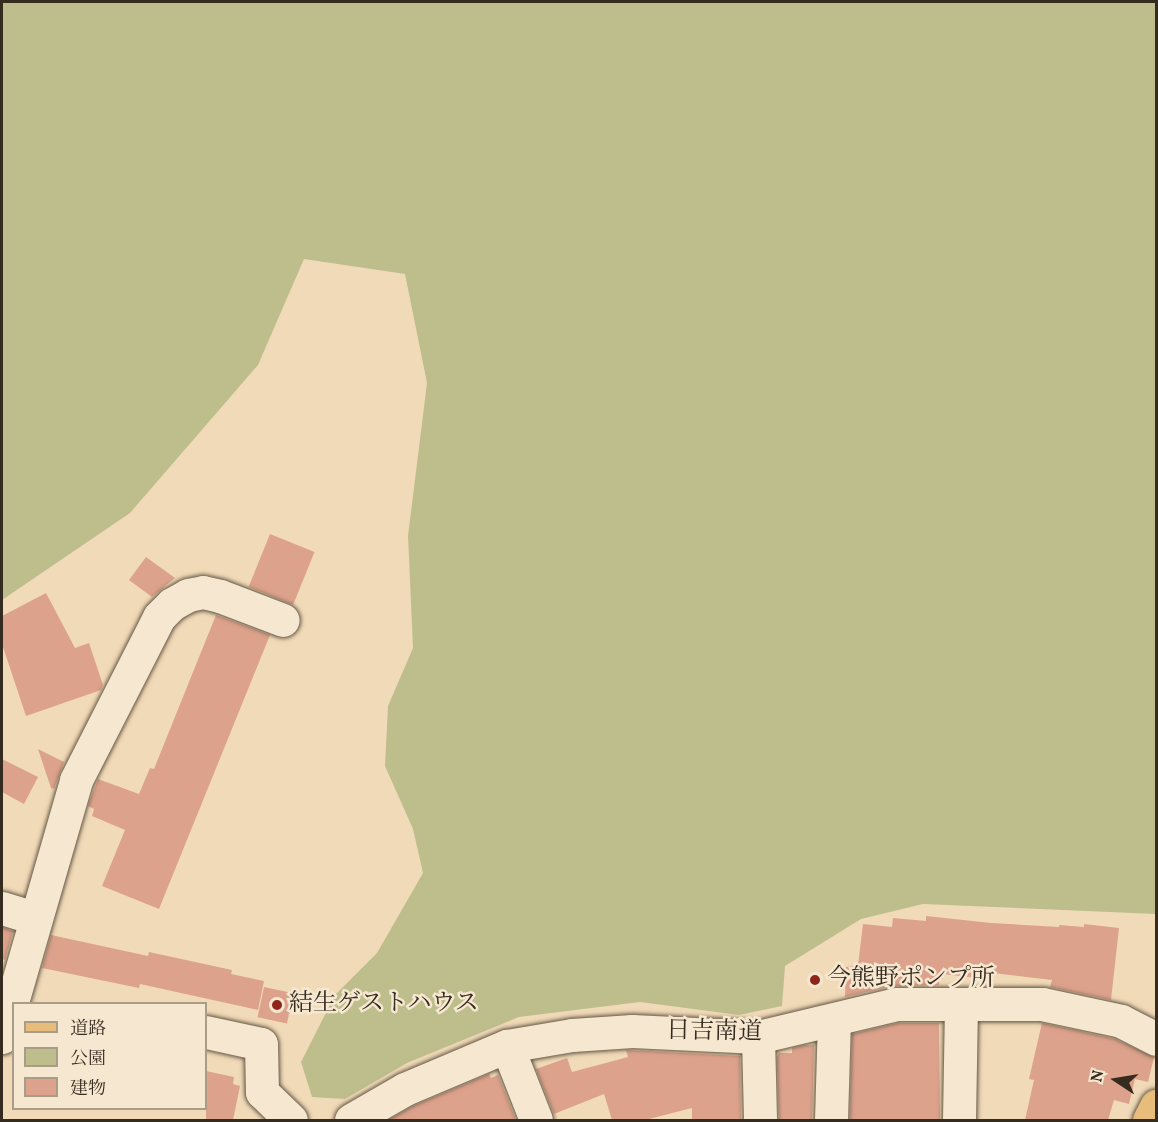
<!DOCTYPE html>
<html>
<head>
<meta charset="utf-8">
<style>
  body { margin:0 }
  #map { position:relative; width:1158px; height:1122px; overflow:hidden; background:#f1dab8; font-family:Vollkorn,"Noto Serif JP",serif }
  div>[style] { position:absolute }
  .green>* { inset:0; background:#bebe8c }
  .building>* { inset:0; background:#dda28c; transform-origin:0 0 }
  .roads { filter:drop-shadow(0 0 2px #645744) drop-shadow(0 0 2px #645744) }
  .minor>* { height:33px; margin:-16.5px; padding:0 16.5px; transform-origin:16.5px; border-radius:16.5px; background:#f6e7d1 }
  .major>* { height:33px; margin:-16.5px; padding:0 16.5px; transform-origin:16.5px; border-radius:16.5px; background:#e8bd7c }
  .dots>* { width:16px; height:16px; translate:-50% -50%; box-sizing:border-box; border:3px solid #f6e7d1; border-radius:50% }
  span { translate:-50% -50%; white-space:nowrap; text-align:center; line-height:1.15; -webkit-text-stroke:5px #f6e7d1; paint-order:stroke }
  .poi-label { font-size:24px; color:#352b1e }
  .left { translate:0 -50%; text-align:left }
  .street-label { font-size:24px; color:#352b1e }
  .frame { position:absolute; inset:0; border:3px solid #352b1e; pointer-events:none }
  .legend { position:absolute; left:12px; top:1002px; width:195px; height:108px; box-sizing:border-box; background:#f6e7d1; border:2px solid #a99c89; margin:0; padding:8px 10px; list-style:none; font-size:18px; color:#352b1e }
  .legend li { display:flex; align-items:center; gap:12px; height:30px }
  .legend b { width:30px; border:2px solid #a99c89 }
  .north { position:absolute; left:1086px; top:1050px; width:60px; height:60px; -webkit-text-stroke:4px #f6e7d1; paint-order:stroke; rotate:282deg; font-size:16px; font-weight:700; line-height:24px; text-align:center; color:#352b1e }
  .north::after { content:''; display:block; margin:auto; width:21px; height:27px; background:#352b1e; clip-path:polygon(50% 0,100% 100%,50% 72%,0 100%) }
</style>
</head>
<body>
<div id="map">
  <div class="green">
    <div style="clip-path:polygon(2px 2px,1156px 2px,1156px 914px,923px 904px,861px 919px,785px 966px,782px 1006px,739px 1015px,640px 1002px,519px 1017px,407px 1063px,345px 1099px,312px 1097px,301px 1062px,335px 995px,377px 953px,423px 873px,413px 829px,385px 766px,388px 706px,413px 648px,408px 536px,427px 383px,405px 274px,304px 259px,258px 365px,130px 513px,2px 600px)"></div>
  </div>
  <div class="building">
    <div style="left:270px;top:534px;width:48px;height:57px;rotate:22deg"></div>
    <div style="clip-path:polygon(146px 557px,175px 578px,152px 597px,129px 580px)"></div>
    <div style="clip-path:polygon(46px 593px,75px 648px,89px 643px,103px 685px,101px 690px,26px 716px,2px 644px,2px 616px)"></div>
    <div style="clip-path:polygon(216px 615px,270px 635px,159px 909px,102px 886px,125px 830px,92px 816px,94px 809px,88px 806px,98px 779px,139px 794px,150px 768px,154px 769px)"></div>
    <div style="clip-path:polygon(38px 749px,64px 762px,54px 789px,51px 788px)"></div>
    <div style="clip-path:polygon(2px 759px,38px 777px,24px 804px,2px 792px)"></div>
    <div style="clip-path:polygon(926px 916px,991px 923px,1059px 927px,1059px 925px,1084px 927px,1084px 924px,1119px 928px,1111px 1000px,1050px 987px,1052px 980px,977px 971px,977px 978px,943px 974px,943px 979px,939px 979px,939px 985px,892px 986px,845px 997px,846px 967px,858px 965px,863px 924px,892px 927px,893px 918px,926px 921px)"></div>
    <div style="clip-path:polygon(2px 927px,13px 931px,5px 960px,2px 959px)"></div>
    <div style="clip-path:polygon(51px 935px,148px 956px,149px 952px,232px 970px,231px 974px,264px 981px,258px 1010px,140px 984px,139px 988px,42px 968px)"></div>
    <div style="left:264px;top:987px;width:30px;height:31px;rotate:12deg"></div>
    <div style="clip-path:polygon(898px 1023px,939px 1023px,940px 1120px,850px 1120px,852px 1034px)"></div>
    <div style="clip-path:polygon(1042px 1023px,1115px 1039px,1154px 1057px,1148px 1082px,1135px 1079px,1129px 1104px,1114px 1100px,1108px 1120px,1025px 1120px,1034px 1080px,1029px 1079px)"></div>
    <div style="clip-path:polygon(805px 1045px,814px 1045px,812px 1120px,779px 1120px,777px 1057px,779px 1053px,792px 1053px,792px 1048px)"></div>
    <div style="clip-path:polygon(626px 1050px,740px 1056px,741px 1120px,692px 1120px,692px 1108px,645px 1120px,612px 1120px,604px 1094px,554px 1114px,536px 1069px,567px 1058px,572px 1072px,628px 1057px)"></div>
    <div style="clip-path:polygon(206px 1071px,234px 1077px,233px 1084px,240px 1086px,233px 1120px,206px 1120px)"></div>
    <div style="clip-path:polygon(489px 1074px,491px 1078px,498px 1075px,516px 1120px,388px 1120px,413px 1106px)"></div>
  </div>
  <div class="roads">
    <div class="minor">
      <div style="left:2px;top:908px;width:34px;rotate:17deg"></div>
      <div style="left:206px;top:1032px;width:56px;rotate:12.3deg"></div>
      <div style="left:261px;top:1044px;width:48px;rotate:88.8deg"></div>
      <div style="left:262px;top:1092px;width:40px;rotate:44deg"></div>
      <div style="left:2px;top:1037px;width:267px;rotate:-73.9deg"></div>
      <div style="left:76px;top:780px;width:183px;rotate:-63deg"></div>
      <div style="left:159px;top:617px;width:18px;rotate:-45deg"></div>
      <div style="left:172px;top:604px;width:18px;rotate:-29deg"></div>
      <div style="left:188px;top:595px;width:15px;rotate:-11deg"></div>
      <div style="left:203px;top:592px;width:17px;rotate:13deg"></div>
      <div style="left:220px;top:596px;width:67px;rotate:20.9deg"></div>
      <div style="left:758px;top:1037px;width:83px;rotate:88.6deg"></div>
      <div style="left:507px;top:1046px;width:79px;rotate:68.6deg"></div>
      <div style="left:351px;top:1120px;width:62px;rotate:-29.9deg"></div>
      <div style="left:405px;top:1089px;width:111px;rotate:-22.9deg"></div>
      <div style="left:507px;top:1046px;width:66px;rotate:-9.6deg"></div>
      <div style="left:572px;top:1035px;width:60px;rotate:-3.8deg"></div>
      <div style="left:632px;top:1031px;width:126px;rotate:2.7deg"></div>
      <div style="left:758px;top:1037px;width:142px;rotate:-13.4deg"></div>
      <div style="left:896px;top:1004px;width:146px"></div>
      <div style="left:1042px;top:1004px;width:81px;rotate:12.1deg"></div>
      <div style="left:1121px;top:1021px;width:39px;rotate:27deg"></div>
      <div style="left:831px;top:1120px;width:100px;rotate:-88.3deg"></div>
      <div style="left:959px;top:1120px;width:115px;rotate:-89deg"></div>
    </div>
    <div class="major">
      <div style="left:1149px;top:1120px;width:16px;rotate:-63deg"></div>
    </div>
  </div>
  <div class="dots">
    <div style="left:815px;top:980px;background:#8f2418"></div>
    <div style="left:277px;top:1005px;background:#8f2418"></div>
  </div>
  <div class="poi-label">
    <span class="left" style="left:827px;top:980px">今熊野ポンプ所</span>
    <span class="left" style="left:289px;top:1005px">結生ゲストハウス</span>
  </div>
  <div class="street-label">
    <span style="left:714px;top:1033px;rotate:1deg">日吉南道</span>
  </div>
  <div class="frame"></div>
  <ul class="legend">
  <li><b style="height:8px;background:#e8bd7c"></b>道路</li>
  <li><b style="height:16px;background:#bebe8c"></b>公園</li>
  <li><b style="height:16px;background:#dda28c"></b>建物</li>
  </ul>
  <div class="north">N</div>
</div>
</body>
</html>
